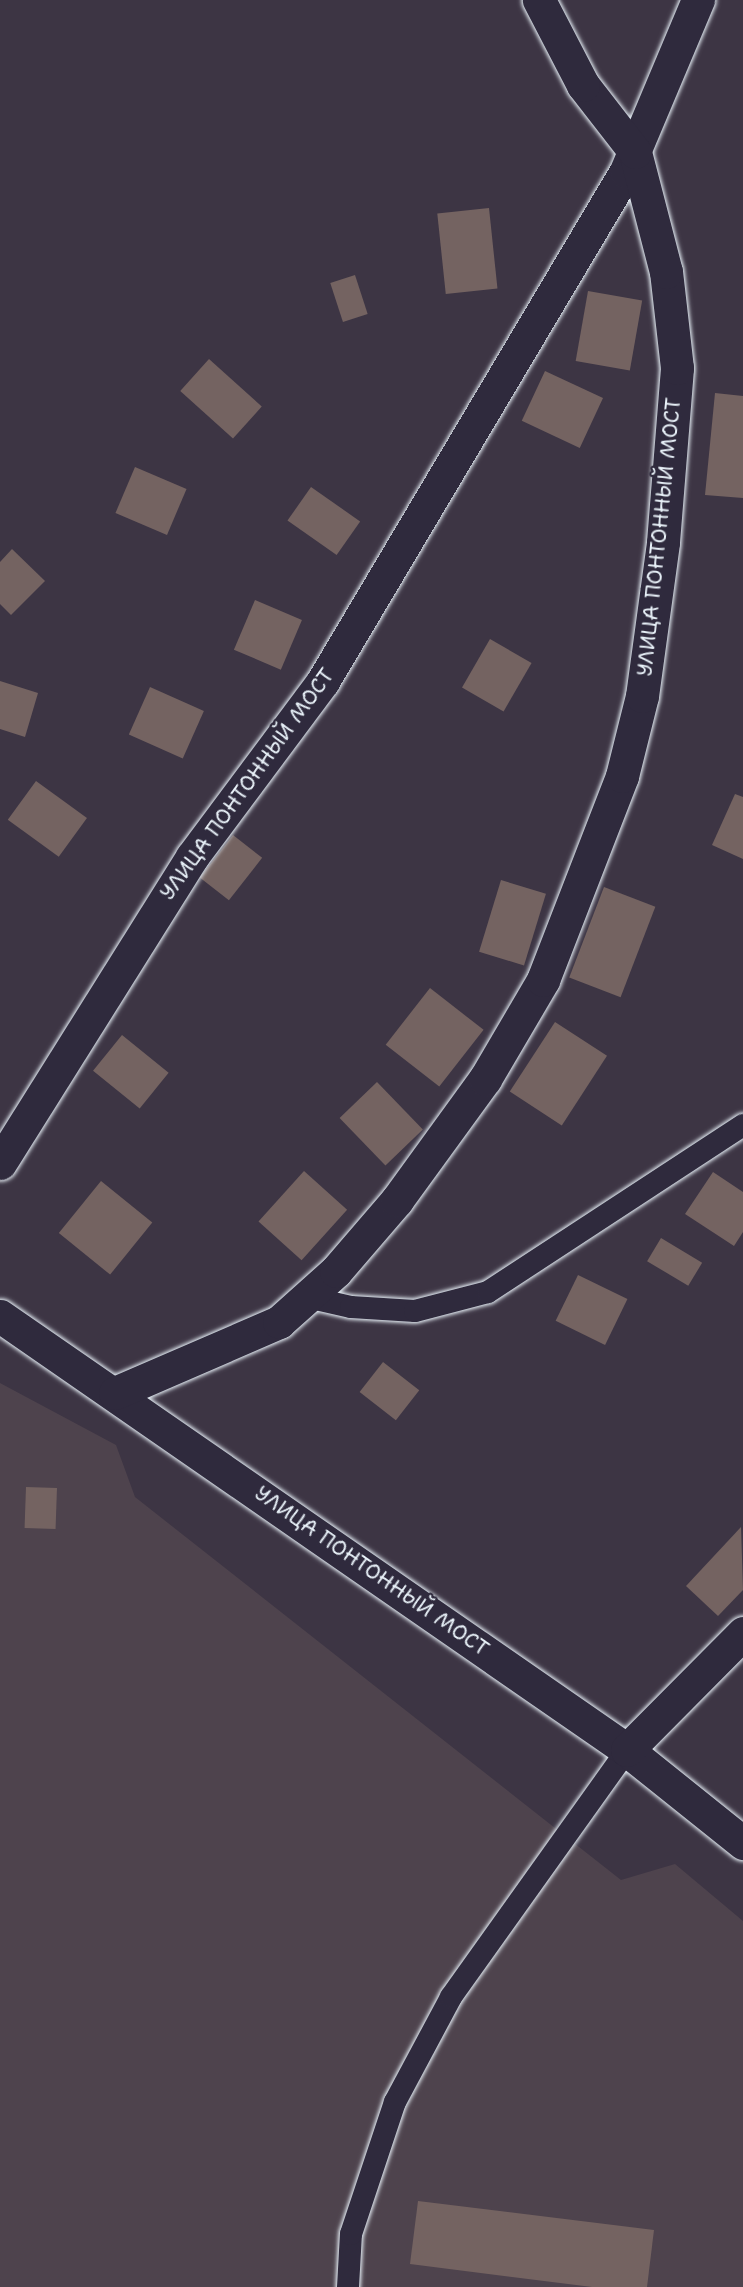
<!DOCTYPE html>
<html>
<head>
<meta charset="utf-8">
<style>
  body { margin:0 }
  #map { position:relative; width:743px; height:2287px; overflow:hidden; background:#3d3544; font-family:"Shantell Sans",sans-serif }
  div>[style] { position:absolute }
  .built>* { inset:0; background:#4e434d }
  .building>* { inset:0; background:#746361; transform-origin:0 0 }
  .roads { filter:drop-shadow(0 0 2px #e8f1f8) drop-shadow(0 0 2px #e8f1f8) }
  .lane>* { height:22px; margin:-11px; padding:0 11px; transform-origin:11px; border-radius:11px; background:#2f2a3d }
  .street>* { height:33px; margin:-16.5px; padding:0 16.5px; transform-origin:16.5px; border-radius:16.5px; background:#2f2a3d }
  span { translate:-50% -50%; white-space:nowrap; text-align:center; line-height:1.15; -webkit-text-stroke:4.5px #2f2a3d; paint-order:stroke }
  .street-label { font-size:21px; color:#e8f1f8 }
</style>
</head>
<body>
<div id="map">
  <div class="built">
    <div style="clip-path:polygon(0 1383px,116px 1445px,135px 1497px,621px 1880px,675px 1864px,743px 1921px,743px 2287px,0 2287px)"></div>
  </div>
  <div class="building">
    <div style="left:489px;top:208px;width:81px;height:52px;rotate:84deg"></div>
    <div style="left:355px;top:275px;width:41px;height:26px;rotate:72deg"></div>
    <div style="left:588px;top:291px;width:55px;height:71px;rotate:10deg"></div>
    <div style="left:209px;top:359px;width:71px;height:43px;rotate:42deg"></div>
    <div style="left:545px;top:371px;width:64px;height:55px;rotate:25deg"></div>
    <div style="clip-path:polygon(715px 393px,743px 396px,743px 498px,705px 495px)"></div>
    <div style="left:135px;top:467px;width:56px;height:50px;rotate:23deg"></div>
    <div style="left:311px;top:487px;width:60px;height:41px;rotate:35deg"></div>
    <div style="clip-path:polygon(12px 549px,45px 581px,11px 615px,0 604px,0 562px)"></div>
    <div style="left:255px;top:600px;width:51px;height:54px;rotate:23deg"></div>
    <div style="left:490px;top:639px;width:48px;height:56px;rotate:30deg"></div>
    <div style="clip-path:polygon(0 681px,38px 693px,25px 737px,0 729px)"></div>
    <div style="left:150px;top:687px;width:59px;height:52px;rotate:24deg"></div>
    <div style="left:36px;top:781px;width:63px;height:48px;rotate:36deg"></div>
    <div style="clip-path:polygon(735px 794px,743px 797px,743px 859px,712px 845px)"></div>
    <div style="left:233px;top:835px;width:37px;height:54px;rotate:38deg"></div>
    <div style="left:501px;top:880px;width:47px;height:75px;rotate:17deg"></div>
    <div style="left:604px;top:887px;width:55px;height:97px;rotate:21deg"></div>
    <div style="left:430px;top:988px;width:68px;height:72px;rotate:38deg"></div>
    <div style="left:555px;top:1022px;width:62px;height:83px;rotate:33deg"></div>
    <div style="left:122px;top:1035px;width:60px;height:46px;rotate:39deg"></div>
    <div style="left:377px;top:1082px;width:66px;height:52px;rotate:46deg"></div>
    <div style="left:304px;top:1171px;width:58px;height:68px;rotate:42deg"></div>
    <div style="clip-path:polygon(713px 1172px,743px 1192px,743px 1232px,734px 1246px,685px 1214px)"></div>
    <div style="left:101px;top:1181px;width:66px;height:67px;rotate:39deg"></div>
    <div style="left:661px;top:1238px;width:48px;height:27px;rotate:31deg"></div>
    <div style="left:578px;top:1275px;width:55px;height:51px;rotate:26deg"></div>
    <div style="left:383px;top:1362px;width:46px;height:38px;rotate:38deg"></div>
    <div style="left:26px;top:1487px;width:31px;height:41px;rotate:2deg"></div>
    <div style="clip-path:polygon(741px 1527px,743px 1590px,718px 1616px,686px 1586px)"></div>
    <div style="clip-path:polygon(418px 2201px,654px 2230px,647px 2287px,592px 2287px,410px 2264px)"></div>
  </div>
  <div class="roads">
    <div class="lane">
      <div style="left:307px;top:1297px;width:45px;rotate:12.8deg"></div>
      <div style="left:351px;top:1307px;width:64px;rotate:3.6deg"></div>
      <div style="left:415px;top:1311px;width:75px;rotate:-14.6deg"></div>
      <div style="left:488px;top:1292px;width:305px;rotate:-33.2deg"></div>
      <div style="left:348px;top:2287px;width:53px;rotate:-86.8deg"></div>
      <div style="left:351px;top:2234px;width:139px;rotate:-71.6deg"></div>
      <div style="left:395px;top:2102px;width:119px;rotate:-61.9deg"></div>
      <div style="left:451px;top:1997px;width:303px;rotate:-54.5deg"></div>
    </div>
    <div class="street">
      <div style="left:0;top:1163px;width:361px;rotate:-57.9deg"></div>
      <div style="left:192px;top:857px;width:219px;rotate:-53.3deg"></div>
      <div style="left:323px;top:681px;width:593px;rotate:-59.28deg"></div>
      <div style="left:626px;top:171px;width:186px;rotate:-67.2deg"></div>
      <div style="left:0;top:1316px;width:763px;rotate:34.69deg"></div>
      <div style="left:627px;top:1750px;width:149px;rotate:38.7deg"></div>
      <div style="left:115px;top:1393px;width:179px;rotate:-23.4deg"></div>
      <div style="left:279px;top:1322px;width:76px;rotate:-41.8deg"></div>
      <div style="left:336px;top:1271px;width:94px;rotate:-49.3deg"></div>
      <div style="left:397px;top:1200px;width:150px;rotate:-54deg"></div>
      <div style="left:485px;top:1079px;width:115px;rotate:-59.6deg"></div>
      <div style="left:543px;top:980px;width:219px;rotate:-68.8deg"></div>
      <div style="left:622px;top:776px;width:82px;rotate:-76deg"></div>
      <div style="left:642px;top:696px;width:155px;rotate:-82.2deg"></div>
      <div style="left:663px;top:542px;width:175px;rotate:-85.4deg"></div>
      <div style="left:677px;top:368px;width:97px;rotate:-96.5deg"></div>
      <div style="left:666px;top:272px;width:124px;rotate:-104.5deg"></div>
      <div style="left:635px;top:152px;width:85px;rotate:-127.8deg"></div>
      <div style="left:583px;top:85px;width:96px;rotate:-117.4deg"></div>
      <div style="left:627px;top:1750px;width:165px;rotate:-45.2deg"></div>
    </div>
  </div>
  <div class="street-label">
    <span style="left:659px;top:537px;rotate:-84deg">УЛИЦА ПОНТОННЫЙ МОСТ</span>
    <span style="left:247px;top:784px;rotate:-54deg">УЛИЦА ПОНТОННЫЙ МОСТ</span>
    <span style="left:372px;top:1571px;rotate:35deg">УЛИЦА ПОНТОННЫЙ МОСТ</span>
  </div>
</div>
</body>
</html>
